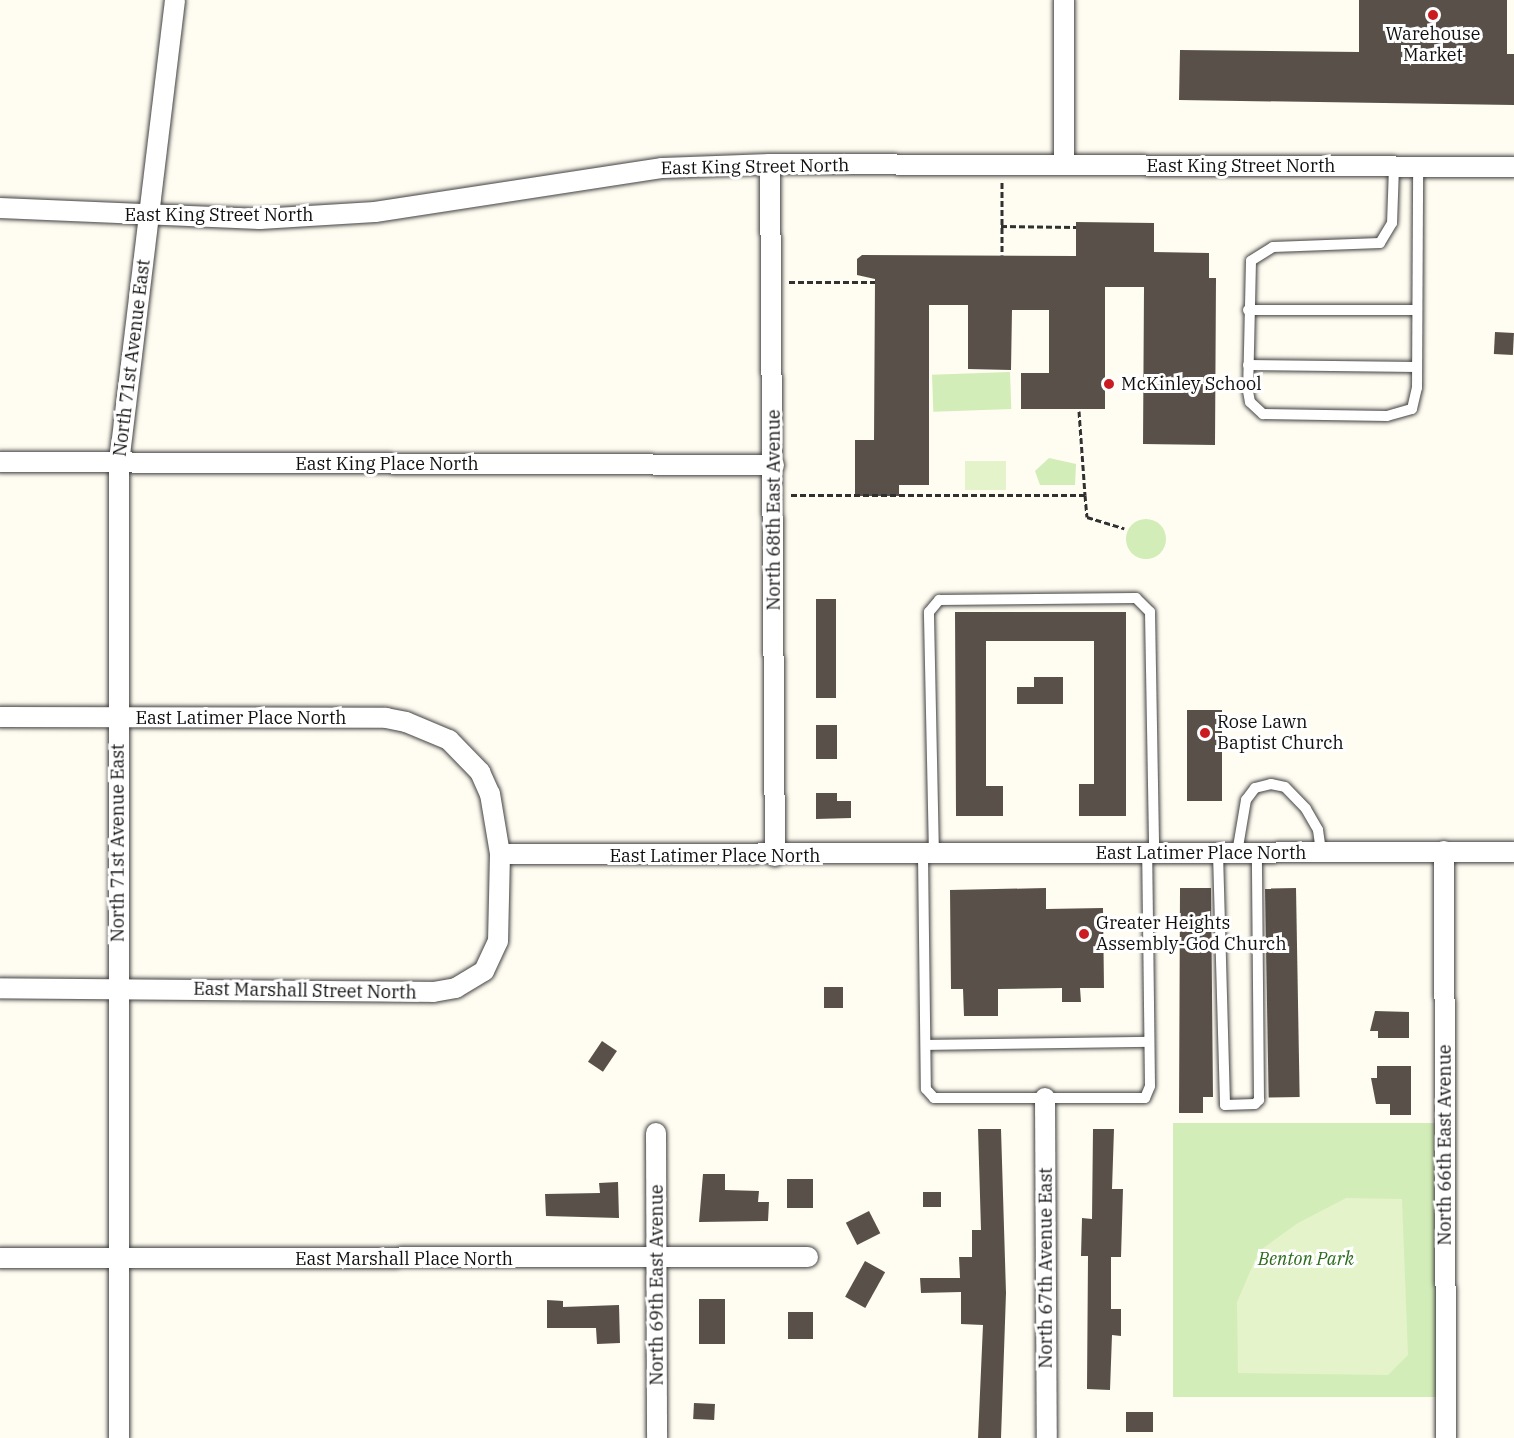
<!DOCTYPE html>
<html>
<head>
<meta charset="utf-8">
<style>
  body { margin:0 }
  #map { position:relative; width:1514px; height:1438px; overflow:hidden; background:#fffcf1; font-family:"IBM Plex Serif",serif }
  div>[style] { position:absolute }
  .green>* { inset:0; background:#d2edb7; transform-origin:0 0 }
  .round { border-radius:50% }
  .pitch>* { inset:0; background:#e4f3c9; transform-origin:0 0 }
  .building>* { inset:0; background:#59504a; transform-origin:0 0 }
  .path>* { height:3px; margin-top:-1.5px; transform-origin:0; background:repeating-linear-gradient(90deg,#313131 0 6px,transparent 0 9px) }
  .roads { filter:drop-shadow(0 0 2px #424242) drop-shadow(0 0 2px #424242) }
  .lane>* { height:10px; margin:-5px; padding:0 5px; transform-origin:5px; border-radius:5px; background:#fff }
  .street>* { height:20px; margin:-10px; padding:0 10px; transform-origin:10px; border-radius:10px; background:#fff }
  .dots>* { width:16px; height:16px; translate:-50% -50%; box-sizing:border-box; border:3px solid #fff; border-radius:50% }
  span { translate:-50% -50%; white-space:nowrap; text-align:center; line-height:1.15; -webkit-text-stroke:6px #fff; paint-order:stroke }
  .poi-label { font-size:18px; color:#0f0f0f }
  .left { translate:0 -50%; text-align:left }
  .street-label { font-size:18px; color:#0f0f0f }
  .park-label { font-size:18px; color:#296c1a; font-style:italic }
</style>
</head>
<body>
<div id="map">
  <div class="green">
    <div style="left:1010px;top:372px;width:37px;height:78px;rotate:88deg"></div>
    <div style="clip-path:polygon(1049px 458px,1076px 464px,1075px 485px,1040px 485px,1035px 471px)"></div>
    <div class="round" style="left:1126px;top:519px;width:40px;height:40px"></div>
    <div style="left:1173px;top:1123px;width:265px;height:274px"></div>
  </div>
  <div class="pitch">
    <div style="left:965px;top:461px;width:41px;height:29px"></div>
    <div style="clip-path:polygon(1346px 1198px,1402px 1199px,1408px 1355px,1388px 1375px,1238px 1373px,1237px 1302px,1259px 1251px,1298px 1223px)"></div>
  </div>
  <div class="building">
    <div style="clip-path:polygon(1359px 0,1507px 0,1507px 54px,1514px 54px,1514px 105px,1179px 100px,1180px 50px,1359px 52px)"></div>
    <div style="clip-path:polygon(1076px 222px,1154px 223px,1154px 252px,1209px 253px,1209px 278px,1216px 278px,1215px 445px,1143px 444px,1144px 287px,1105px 287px,1105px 409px,1021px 409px,1021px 373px,1049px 373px,1049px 310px,1012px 310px,1011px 370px,968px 369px,968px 305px,929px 305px,929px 485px,899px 485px,899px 496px,855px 496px,855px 440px,874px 440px,875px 279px,857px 275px,857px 259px,862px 255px,1076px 256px)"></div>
    <div style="left:1495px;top:332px;width:19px;height:22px;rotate:3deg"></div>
    <div style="left:816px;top:599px;width:20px;height:99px"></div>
    <div style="clip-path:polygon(955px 612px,1126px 612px,1126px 816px,1079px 816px,1079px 784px,1094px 784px,1094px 641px,986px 641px,986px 786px,1003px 786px,1003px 816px,956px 816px)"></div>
    <div style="clip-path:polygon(1034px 677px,1063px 677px,1063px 704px,1017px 704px,1017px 687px,1034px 687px)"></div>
    <div style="left:1187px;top:710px;width:35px;height:91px"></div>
    <div style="left:816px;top:725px;width:21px;height:34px"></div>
    <div style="clip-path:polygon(816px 793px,837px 793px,837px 801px,851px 801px,851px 818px,816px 819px)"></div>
    <div style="clip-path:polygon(1046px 888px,1046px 909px,1103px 908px,1104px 988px,1080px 988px,1081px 1002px,1062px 1002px,1062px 988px,998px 989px,998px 1016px,964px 1016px,963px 989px,951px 989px,950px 890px)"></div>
    <div style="clip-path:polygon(1180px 888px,1211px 888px,1213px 1097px,1203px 1097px,1203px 1113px,1179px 1113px)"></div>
    <div style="left:1296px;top:888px;width:209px;height:31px;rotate:89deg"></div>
    <div style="left:824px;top:987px;width:19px;height:21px"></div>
    <div style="clip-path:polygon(1375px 1011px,1409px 1012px,1409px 1038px,1378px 1038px,1378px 1031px,1370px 1031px)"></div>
    <div style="left:602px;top:1041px;width:18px;height:25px;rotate:34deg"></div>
    <div style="clip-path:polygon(1377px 1066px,1411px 1066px,1411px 1115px,1390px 1115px,1390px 1104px,1376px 1104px,1371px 1078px,1377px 1078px)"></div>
    <div style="clip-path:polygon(978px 1129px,1001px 1129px,1006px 1293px,1001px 1438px,978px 1438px,983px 1325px,961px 1324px,961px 1292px,921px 1293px,920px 1278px,960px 1278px,959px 1257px,972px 1257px,972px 1230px,981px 1230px)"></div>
    <div style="clip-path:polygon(1093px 1129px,1114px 1129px,1112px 1189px,1123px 1189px,1121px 1257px,1111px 1257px,1111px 1309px,1121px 1309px,1121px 1336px,1112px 1335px,1110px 1390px,1087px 1389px,1088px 1256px,1081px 1256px,1082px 1218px,1092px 1219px)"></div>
    <div style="clip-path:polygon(703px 1174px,725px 1174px,725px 1190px,759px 1191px,758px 1202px,769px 1202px,768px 1221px,699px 1222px)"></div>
    <div style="left:787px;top:1179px;width:26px;height:29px"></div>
    <div style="clip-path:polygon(618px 1182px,619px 1218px,546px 1216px,545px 1194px,600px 1193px,599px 1183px)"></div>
    <div style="left:923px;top:1192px;width:18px;height:15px"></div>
    <div style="left:869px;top:1211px;width:25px;height:26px;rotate:63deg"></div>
    <div style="left:865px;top:1261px;width:23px;height:41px;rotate:29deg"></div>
    <div style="left:699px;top:1299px;width:26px;height:45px"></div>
    <div style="clip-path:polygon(547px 1300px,563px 1301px,563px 1307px,619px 1305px,620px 1343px,597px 1344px,596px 1328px,547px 1328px)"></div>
    <div style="left:788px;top:1312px;width:25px;height:27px"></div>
    <div style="left:694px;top:1403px;width:21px;height:16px;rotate:3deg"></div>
    <div style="left:1126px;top:1412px;width:27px;height:20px"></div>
  </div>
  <div class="path">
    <div style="left:1002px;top:182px;width:73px;rotate:90deg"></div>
    <div style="left:1001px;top:226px;width:75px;rotate:0.8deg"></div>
    <div style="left:789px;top:282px;width:86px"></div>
    <div style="left:1079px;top:411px;width:84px;rotate:85.9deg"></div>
    <div style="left:791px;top:495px;width:294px"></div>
    <div style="left:1085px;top:495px;width:22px;rotate:85deg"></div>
    <div style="left:1087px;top:517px;width:39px;rotate:17deg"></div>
  </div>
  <div class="roads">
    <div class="lane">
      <div style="left:1394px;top:167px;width:56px;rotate:92deg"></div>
      <div style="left:1392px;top:223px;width:23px;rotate:121deg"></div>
      <div style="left:1380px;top:243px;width:107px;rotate:177.9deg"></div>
      <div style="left:1273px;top:247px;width:26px;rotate:148deg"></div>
      <div style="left:1251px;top:261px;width:130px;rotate:91.3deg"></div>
      <div style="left:1248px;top:391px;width:11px;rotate:80deg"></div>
      <div style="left:1250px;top:402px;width:18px;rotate:43deg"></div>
      <div style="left:1263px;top:414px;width:124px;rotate:0.9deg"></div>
      <div style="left:1387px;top:416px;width:26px;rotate:-16deg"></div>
      <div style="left:1412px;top:409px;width:22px;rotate:-77deg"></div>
      <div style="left:1417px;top:388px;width:220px;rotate:-89.7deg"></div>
      <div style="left:1248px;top:310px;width:169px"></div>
      <div style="left:1248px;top:365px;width:169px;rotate:0.7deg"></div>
      <div style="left:1218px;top:853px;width:252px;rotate:88.4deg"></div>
      <div style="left:1225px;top:1105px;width:30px;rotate:-2deg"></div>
      <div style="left:1255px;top:1104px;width:6px;rotate:-45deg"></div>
      <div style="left:1259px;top:1100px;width:247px;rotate:-90.5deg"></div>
      <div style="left:1237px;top:853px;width:54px;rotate:-80.4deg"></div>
      <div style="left:1246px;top:800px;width:15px;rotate:-53deg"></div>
      <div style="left:1255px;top:788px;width:16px;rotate:-14deg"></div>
      <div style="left:1271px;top:784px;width:14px;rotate:12deg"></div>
      <div style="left:1285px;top:787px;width:30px;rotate:46deg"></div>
      <div style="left:1306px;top:809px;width:24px;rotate:60deg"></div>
      <div style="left:1318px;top:830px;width:22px;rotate:82deg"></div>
      <div style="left:923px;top:855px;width:234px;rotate:89.3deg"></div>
      <div style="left:926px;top:1089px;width:12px;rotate:48deg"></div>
      <div style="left:934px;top:1098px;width:211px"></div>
      <div style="left:1145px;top:1098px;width:13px;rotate:-67deg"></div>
      <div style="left:1150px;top:1086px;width:233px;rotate:-90.7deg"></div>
      <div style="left:934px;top:855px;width:243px;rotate:-91.2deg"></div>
      <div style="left:929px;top:612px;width:16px;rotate:-50deg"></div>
      <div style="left:939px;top:600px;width:197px;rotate:-0.6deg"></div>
      <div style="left:1136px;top:598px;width:20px;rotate:45deg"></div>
      <div style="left:1150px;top:612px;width:241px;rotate:89deg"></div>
      <div style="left:926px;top:1045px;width:223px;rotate:-0.8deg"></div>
    </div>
    <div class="street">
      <div style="left:770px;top:164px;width:692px;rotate:89.59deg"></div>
      <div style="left:1064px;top:165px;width:165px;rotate:-90deg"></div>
      <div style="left:0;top:208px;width:260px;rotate:2.4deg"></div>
      <div style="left:260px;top:219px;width:115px;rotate:-3.5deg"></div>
      <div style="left:375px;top:212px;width:291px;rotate:-8.7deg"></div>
      <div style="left:663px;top:168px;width:107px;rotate:-2.1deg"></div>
      <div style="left:770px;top:164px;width:744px;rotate:0.23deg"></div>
      <div style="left:0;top:462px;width:774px;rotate:0.22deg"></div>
      <div style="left:0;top:717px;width:386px;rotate:0.1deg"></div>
      <div style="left:386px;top:718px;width:20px;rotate:11deg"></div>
      <div style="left:406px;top:722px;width:47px;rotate:22.7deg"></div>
      <div style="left:449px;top:740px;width:45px;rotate:45.9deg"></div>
      <div style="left:480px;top:772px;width:24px;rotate:66deg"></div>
      <div style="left:490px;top:794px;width:61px;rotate:80.5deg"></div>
      <div style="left:500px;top:854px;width:87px;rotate:91.3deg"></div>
      <div style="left:498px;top:941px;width:33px;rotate:115deg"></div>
      <div style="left:484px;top:971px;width:33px;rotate:149deg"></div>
      <div style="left:456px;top:988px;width:23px;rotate:170deg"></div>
      <div style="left:433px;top:992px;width:433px;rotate:-179.5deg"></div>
      <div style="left:1444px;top:851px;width:587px;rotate:89.8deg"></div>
      <div style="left:500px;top:854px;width:1014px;rotate:-0.11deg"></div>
      <div style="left:1045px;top:1098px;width:340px;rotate:89.7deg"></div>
      <div style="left:656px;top:1133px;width:305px;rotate:89.8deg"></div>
      <div style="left:0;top:1258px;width:808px;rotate:-0.07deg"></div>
      <div style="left:119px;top:1438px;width:975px;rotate:-90deg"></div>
      <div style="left:119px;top:463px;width:466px;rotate:-83.1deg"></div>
    </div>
  </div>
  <div class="dots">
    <div style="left:1433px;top:15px;background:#ca1c21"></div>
    <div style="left:1109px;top:384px;background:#ca1c21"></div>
    <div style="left:1205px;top:733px;background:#ca1c21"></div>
    <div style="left:1084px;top:934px;background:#ca1c21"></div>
  </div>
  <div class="poi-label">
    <span style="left:1433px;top:45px">Warehouse<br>Market</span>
    <span class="left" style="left:1121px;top:384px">McKinley School</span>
    <span class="left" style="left:1217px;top:733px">Rose Lawn<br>Baptist Church</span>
    <span class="left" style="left:1096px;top:934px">Greater Heights<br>Assembly-God Church</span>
  </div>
  <div class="street-label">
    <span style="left:1241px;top:166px">East King Street North</span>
    <span style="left:755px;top:167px;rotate:-1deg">East King Street North</span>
    <span style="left:219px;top:215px">East King Street North</span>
    <span style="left:132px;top:358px;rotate:-83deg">North 71st Avenue East</span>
    <span style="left:387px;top:464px">East King Place North</span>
    <span style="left:774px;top:510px;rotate:-90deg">North 68th East Avenue</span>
    <span style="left:241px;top:718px">East Latimer Place North</span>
    <span style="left:118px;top:843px;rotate:-90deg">North 71st Avenue East</span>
    <span style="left:1201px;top:853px">East Latimer Place North</span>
    <span style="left:715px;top:856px">East Latimer Place North</span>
    <span style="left:305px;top:991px;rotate:1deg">East Marshall Street North</span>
    <span style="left:1445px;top:1145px;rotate:-90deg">North 66th East Avenue</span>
    <span style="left:404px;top:1259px">East Marshall Place North</span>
    <span style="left:1046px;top:1268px;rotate:-90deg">North 67th Avenue East</span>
    <span style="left:657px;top:1285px;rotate:-90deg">North 69th East Avenue</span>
  </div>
  <div class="park-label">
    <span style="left:1306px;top:1259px">Benton Park</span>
  </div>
</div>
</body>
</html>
